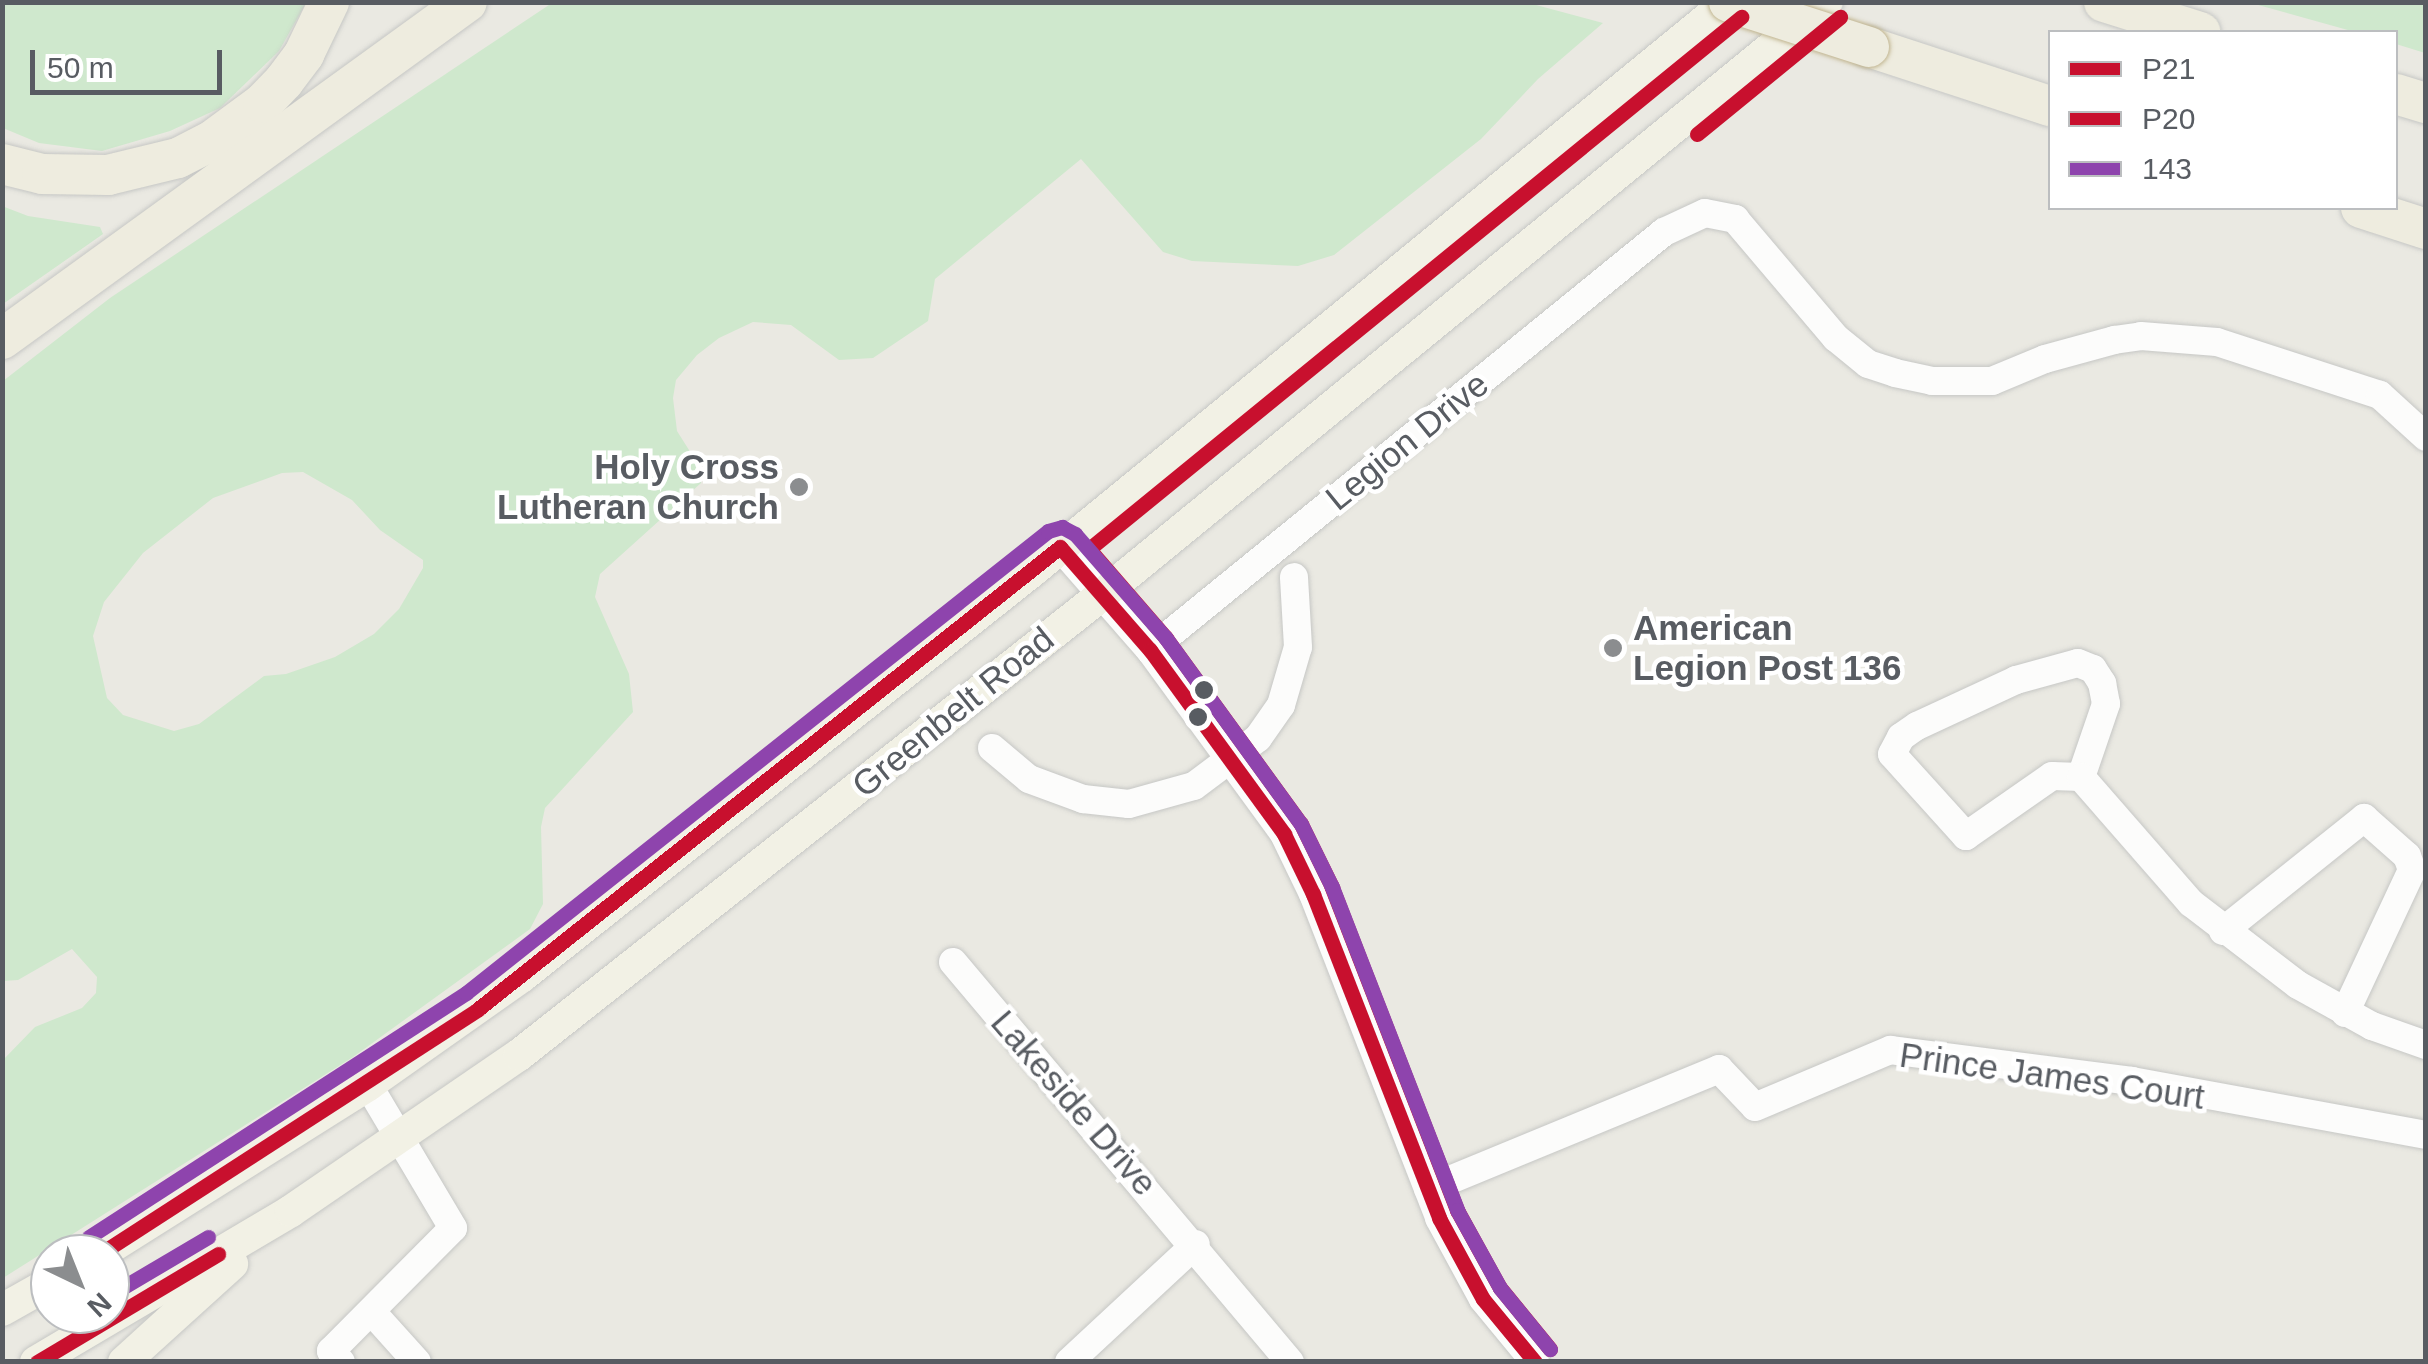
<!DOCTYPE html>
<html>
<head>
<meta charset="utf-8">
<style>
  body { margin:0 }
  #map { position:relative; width:2428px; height:1364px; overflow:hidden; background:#eae9e2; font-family:Arial,sans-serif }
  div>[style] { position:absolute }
  .green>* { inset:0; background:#cfe8cd }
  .roads { filter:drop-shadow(0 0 2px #c6c7c5) drop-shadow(0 0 2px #c6c7c5) }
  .minor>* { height:28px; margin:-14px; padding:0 14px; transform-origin:14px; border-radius:14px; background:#fcfcfb }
  .major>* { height:32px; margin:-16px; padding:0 16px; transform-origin:16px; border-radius:16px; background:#f2f1e5 }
  .highway>* { height:40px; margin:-20px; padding:0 20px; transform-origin:20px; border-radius:20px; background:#eeecdf }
  .bridges { filter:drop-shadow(0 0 2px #c1b590) drop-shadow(0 0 2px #c1b590) }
  .highway-bridge>* { height:40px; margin:-20px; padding:0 20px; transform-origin:20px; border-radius:20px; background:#eeecdf }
  .bus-1>* { height:15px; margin:-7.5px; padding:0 7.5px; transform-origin:7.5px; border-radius:7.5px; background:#c8102e }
  .bus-2>* { height:15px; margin:-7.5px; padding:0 7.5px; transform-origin:7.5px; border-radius:7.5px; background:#c8102e }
  .bus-3>* { height:15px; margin:-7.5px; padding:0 7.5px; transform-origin:7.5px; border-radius:7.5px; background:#8e44ad }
  .dots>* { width:28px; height:28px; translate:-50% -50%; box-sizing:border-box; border:5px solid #fff; border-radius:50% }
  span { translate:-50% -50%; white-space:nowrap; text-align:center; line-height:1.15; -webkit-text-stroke:9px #fff; paint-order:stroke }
  .street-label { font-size:35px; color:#585c62 }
  .poi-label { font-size:35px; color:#585c62; font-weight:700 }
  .right { translate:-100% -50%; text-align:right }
  .left { translate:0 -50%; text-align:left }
  .frame { position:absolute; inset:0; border:5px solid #585c62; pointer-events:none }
  .legend { position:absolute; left:2048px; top:30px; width:350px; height:180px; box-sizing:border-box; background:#fff; border:2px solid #bcbec0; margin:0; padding:12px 18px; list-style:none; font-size:30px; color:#585c62 }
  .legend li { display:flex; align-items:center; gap:20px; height:50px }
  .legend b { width:50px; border:2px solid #bcbec0 }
  .north { position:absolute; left:30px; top:1234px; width:100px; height:100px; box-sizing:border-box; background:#fff; border:2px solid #bcbec0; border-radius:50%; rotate:137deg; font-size:28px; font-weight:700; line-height:40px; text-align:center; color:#585c62 }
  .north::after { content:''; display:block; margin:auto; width:35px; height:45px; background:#8b8d8f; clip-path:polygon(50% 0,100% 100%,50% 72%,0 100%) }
  .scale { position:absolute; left:30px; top:50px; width:192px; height:45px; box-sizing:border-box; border:5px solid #585c62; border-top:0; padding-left:12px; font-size:30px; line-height:35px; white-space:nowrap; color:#585c62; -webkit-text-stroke:8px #fff; paint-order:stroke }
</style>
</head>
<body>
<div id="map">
  <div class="green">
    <div style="clip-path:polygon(evenodd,1525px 2px,1603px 23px,1538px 79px,1481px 139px,1334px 255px,1298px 266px,1192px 261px,1163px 252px,1081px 159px,935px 279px,928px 321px,873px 358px,839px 360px,791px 325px,753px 322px,719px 338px,697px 355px,676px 380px,673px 398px,677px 431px,701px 469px,701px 483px,600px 574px,595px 597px,629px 674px,633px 712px,545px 808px,541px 827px,543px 904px,530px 929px,353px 1057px,3px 1278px,3px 1060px,35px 1027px,82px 1008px,96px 993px,97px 977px,72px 949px,18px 980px,3px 981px,3px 381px,110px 298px,552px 3px,1525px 2px,303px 472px,352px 500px,380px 530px,423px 560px,423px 568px,399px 609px,374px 634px,335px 657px,286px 674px,264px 676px,199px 724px,174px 731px,123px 715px,107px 698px,93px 636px,104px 602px,143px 553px,213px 498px,282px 473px,303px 472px)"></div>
    <div style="clip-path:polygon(2px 3px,3px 2px,306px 3px,279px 51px,220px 108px,170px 131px,102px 151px,39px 143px,3px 128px)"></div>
    <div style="clip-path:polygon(2251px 3px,2425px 3px,2425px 53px,2396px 44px,2396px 32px,2355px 32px)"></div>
    <div style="clip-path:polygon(2px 206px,28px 216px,100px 227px,103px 234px,3px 304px)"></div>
  </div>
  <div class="roads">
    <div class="minor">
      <div style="left:1060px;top:547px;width:137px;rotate:48.9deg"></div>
      <div style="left:1150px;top:650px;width:228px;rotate:53.9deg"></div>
      <div style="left:1284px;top:834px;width:67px;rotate:64.2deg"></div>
      <div style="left:1313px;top:894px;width:348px;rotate:68.7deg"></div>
      <div style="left:1439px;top:1218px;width:92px;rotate:61.5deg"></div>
      <div style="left:1483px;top:1299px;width:82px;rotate:50.5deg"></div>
      <div style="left:1150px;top:650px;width:663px;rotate:-39.12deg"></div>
      <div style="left:1664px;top:232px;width:45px;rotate:-24.9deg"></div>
      <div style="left:1705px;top:213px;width:31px;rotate:11deg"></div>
      <div style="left:1735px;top:219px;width:156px;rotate:49.7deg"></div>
      <div style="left:1836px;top:338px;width:41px;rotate:39.1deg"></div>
      <div style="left:1868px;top:364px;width:28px;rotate:18deg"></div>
      <div style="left:1895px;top:373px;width:38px;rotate:12deg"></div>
      <div style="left:1932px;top:381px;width:60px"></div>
      <div style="left:1992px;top:381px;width:57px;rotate:-22.5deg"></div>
      <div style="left:2045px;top:359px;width:72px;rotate:-15.4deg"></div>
      <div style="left:2114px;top:340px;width:27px;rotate:-8deg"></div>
      <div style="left:2141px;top:336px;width:76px;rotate:4.5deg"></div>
      <div style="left:2217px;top:342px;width:171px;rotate:18deg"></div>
      <div style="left:2380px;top:395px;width:62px;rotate:42.4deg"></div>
      <div style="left:992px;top:748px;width:48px;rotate:40deg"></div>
      <div style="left:1029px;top:779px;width:58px;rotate:20.3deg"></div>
      <div style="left:1083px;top:799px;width:46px;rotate:6.2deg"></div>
      <div style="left:1129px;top:804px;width:67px;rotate:-15.5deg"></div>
      <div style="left:1194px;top:786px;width:80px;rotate:-36.9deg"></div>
      <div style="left:1258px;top:738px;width:40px;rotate:-55.1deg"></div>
      <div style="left:1281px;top:705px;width:60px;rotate:-73.7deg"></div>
      <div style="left:1298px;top:647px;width:70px;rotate:-93.3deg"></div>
      <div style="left:2081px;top:777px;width:29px;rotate:-178deg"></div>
      <div style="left:2052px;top:776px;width:105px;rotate:145.1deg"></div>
      <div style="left:1966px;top:836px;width:110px;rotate:-132.1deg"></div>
      <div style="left:1892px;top:754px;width:19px;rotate:-62deg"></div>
      <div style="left:1901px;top:737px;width:19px;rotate:-35deg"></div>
      <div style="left:1917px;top:726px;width:109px;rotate:-24.9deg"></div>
      <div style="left:2016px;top:680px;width:64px;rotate:-15.3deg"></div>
      <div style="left:2078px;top:663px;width:16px;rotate:22deg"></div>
      <div style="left:2093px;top:669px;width:17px;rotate:57deg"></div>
      <div style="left:2102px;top:683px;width:21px;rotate:79deg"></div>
      <div style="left:2106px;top:704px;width:77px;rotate:108.9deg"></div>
      <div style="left:2081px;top:777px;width:167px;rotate:48.9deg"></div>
      <div style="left:2191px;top:903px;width:135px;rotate:37.5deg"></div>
      <div style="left:2298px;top:985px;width:85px;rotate:29deg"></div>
      <div style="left:2372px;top:1026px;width:57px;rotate:19.4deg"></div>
      <div style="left:2223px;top:931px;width:181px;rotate:-38.7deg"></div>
      <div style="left:2364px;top:818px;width:57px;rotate:41.5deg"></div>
      <div style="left:2407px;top:856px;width:15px;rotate:70deg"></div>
      <div style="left:2412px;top:870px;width:158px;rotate:115.1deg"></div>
      <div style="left:953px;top:962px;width:523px;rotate:49.89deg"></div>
      <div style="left:1428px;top:1189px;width:315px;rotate:-22.4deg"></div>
      <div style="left:1719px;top:1069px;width:52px;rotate:46.5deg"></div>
      <div style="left:1755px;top:1107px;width:147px;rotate:-22.9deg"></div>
      <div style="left:1890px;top:1050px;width:244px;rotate:7.3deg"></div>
      <div style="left:2132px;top:1081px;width:299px;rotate:10.4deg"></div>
      <div style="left:372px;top:1312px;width:67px;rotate:48deg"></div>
      <div style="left:341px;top:1362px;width:15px;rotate:-132deg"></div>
      <div style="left:331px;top:1351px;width:173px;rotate:-45.2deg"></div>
      <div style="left:453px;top:1228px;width:166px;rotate:-120.7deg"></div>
      <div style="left:1069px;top:1362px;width:173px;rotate:-42.9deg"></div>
    </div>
    <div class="major">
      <div style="left:100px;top:1254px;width:317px;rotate:-32.2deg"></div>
      <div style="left:368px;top:1085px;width:187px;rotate:-35.2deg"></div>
      <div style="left:521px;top:977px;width:651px;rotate:-38.45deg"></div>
      <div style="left:1031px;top:572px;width:900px;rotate:-39.28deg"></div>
      <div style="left:2px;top:1310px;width:55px;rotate:-29.4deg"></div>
      <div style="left:36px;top:1362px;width:296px;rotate:-30.6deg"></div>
      <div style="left:291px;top:1211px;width:276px;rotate:-34.4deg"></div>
      <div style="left:519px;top:1055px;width:744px;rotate:-38.29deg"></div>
      <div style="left:1103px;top:594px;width:935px;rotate:-39.27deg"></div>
      <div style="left:124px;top:1362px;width:146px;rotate:-42.2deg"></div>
    </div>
    <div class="highway">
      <div style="left:2104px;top:2px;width:101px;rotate:17.4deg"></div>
      <div style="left:1869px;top:47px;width:190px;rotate:18.1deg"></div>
      <div style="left:2396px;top:94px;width:31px;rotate:17deg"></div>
      <div style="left:2px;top:164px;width:41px;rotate:14deg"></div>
      <div style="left:42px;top:174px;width:66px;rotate:0.9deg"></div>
      <div style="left:108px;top:175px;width:72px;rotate:-13.7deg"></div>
      <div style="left:178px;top:158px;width:36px;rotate:-27deg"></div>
      <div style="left:210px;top:142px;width:66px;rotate:-36.3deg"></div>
      <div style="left:263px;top:103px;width:30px;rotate:-46deg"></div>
      <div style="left:284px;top:81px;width:34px;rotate:-53deg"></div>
      <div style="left:304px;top:54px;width:58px;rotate:-64.3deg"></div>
      <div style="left:2361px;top:208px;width:68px;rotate:17.9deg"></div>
      <div style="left:2px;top:339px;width:574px;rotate:-35.93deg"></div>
    </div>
  </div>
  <div class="bridges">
    <div class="highway-bridge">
      <div style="left:1729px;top:2px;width:147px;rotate:17.8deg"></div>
    </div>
  </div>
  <div class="bus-1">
    <div style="left:100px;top:1254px;width:450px;rotate:-32.9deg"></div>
    <div style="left:478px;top:1009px;width:743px;rotate:-38.44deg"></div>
    <div style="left:1060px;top:547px;width:137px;rotate:48.9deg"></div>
    <div style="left:1150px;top:650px;width:228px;rotate:53.9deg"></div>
    <div style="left:1284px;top:834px;width:67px;rotate:64.2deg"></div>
    <div style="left:1313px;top:894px;width:348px;rotate:68.7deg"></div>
    <div style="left:1439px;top:1218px;width:92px;rotate:61.5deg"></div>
    <div style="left:1483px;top:1299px;width:82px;rotate:50.5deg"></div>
    <div style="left:37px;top:1362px;width:211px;rotate:-30.8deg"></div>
  </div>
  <div class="bus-2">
    <div style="left:1697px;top:134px;width:185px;rotate:-39.3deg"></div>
    <div style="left:1550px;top:1349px;width:79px;rotate:-129.3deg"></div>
    <div style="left:1500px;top:1288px;width:89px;rotate:-118.9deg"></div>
    <div style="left:1457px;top:1210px;width:346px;rotate:-111.2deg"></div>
    <div style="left:1332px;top:887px;width:70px;rotate:-116.2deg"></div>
    <div style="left:1301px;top:824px;width:230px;rotate:-126deg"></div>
    <div style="left:1166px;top:638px;width:118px;rotate:-130.9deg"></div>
    <div style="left:1089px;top:549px;width:842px;rotate:-39.21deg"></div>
  </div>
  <div class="bus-3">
    <div style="left:89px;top:1237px;width:449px;rotate:-32.9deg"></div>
    <div style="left:466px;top:993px;width:743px;rotate:-38.44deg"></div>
    <div style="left:1048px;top:531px;width:15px;rotate:-16deg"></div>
    <div style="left:1062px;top:527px;width:15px;rotate:28deg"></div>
    <div style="left:1075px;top:534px;width:137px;rotate:48.9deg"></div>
    <div style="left:1165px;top:637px;width:231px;rotate:54deg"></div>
    <div style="left:1301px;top:824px;width:70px;rotate:63.8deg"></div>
    <div style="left:1332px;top:887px;width:346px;rotate:68.8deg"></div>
    <div style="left:1457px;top:1210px;width:89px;rotate:61.1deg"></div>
    <div style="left:1500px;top:1288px;width:79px;rotate:50.7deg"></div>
    <div style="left:110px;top:1295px;width:114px;rotate:-30.6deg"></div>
  </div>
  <div class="dots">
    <div style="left:799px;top:487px;background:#8b8d8f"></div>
    <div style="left:1613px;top:648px;background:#8b8d8f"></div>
    <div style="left:1204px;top:690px;background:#585c62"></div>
    <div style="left:1198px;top:717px;background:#585c62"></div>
  </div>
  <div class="street-label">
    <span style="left:1407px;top:441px;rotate:-39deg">Legion Drive</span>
    <span style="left:953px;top:712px;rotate:-39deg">Greenbelt Road</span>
    <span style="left:2052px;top:1076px;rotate:8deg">Prince James Court</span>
    <span style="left:1074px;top:1103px;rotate:49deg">Lakeside Drive</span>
  </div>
  <div class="poi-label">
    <span class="right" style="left:779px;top:487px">Holy Cross<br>Lutheran Church</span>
    <span class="left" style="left:1633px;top:648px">American<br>Legion Post 136</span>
  </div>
  <div class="frame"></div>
  <ul class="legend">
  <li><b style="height:12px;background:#c8102e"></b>P21</li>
  <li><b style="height:12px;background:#c8102e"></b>P20</li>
  <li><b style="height:12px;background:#8e44ad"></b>143</li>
  </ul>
  <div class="north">N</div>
  <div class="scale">50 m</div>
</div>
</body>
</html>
